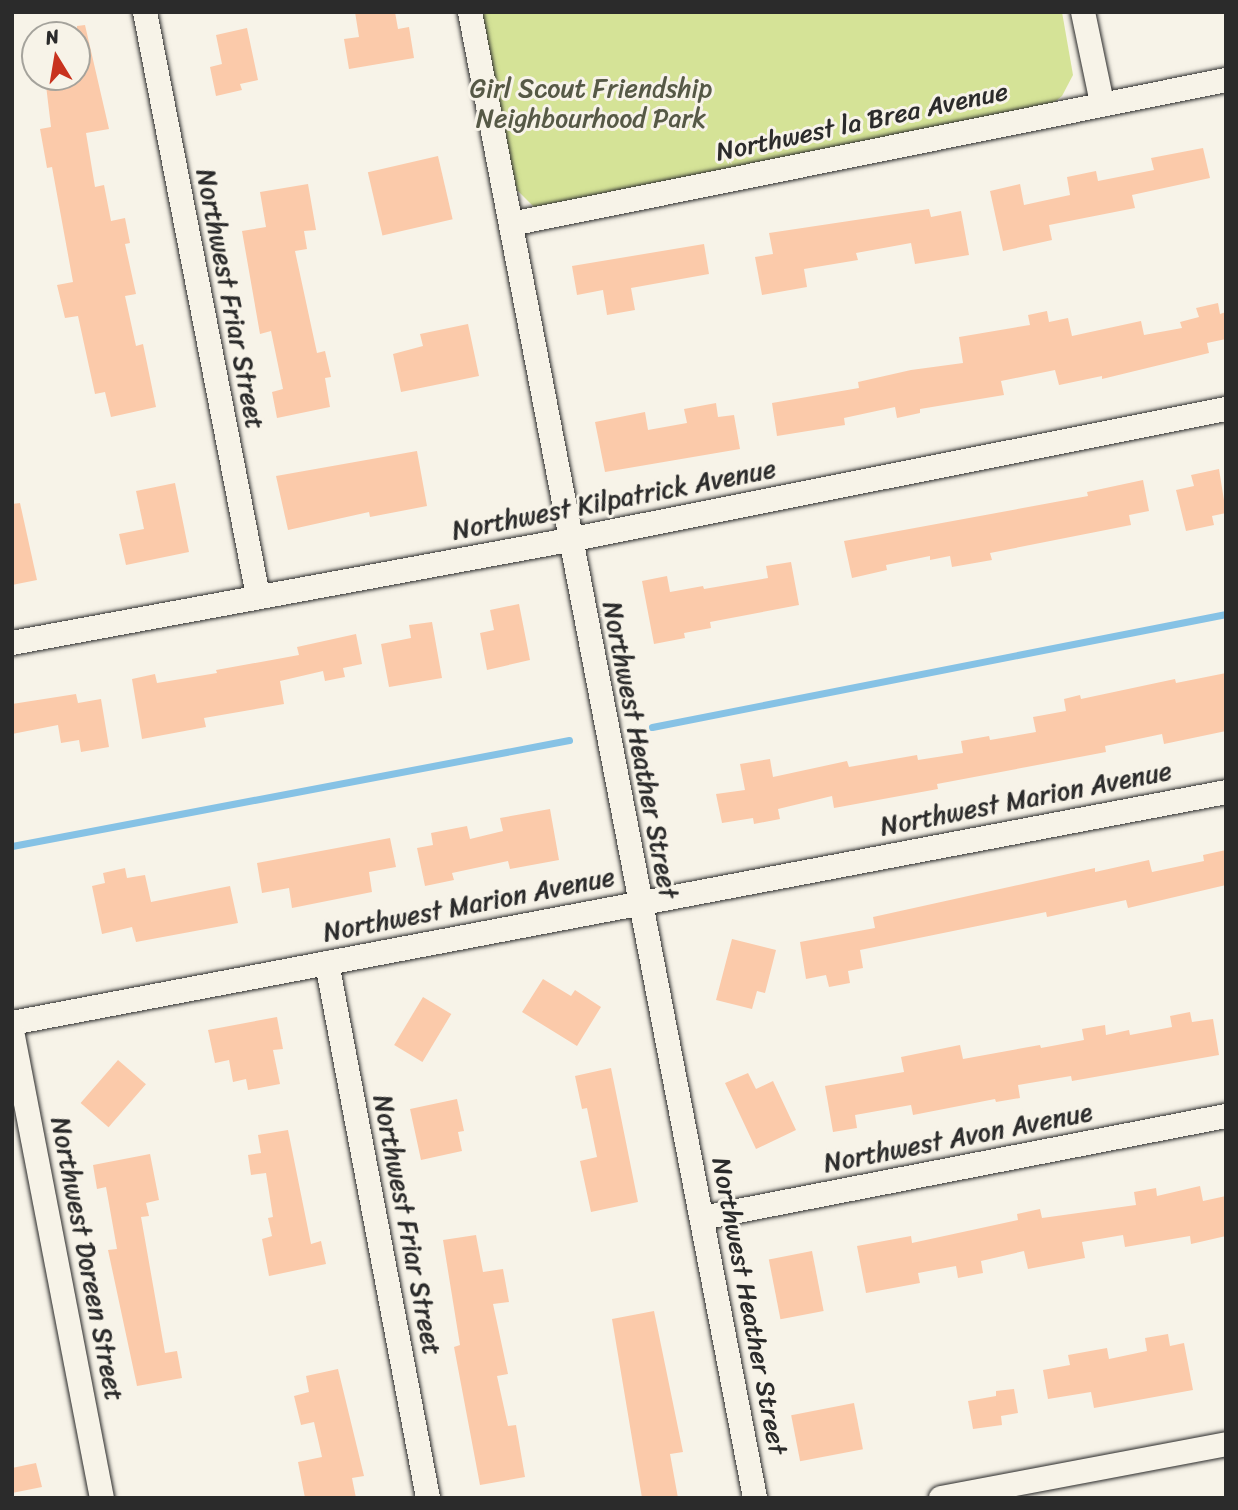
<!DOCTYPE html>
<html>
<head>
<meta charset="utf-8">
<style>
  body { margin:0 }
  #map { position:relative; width:1238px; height:1510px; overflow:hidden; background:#f7f3e8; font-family:Sriracha,sans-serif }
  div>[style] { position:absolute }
  .green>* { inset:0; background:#d5e397 }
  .stream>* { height:7px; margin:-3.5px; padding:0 3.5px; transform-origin:3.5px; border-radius:3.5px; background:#86c2e5 }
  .building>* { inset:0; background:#fbcaaa; transform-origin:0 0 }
  .roads { filter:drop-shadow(0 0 2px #2b2b2b) drop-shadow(0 0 2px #2b2b2b) }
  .street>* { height:24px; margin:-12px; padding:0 12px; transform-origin:12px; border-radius:12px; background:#f7f3e8 }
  span { translate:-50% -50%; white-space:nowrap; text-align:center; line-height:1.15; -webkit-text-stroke:6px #f7f3e8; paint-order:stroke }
  .park-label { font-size:26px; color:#565946 }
  .street-label { font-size:26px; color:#2b2b2b }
  .frame { position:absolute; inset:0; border:14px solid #2b2b2b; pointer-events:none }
  .north { position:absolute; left:21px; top:21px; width:70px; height:70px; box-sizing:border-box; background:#f7f3e8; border:2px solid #a5a39c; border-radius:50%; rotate:349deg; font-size:19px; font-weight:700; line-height:28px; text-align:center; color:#2b2b2b }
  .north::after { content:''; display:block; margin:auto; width:24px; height:32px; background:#c8321e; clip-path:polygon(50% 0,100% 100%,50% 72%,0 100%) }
</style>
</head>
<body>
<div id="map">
  <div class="green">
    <div style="clip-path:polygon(478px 12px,1062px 12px,1073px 75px,1062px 96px,1051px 105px,534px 207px,517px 190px,500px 129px)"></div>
  </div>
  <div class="stream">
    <div style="left:652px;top:727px;width:585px;rotate:-11.14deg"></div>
    <div style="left:12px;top:846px;width:567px;rotate:-10.77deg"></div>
  </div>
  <div class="building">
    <div style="clip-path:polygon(355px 12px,395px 12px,398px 29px,409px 27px,414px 58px,349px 69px,344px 39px,359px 37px)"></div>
    <div style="clip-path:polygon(85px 25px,109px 129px,86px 133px,95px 187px,104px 185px,111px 221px,125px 218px,130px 243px,125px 244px,136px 294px,125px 296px,136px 346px,143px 344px,156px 407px,111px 417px,105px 392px,95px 394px,78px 316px,65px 318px,57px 285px,73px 282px,52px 167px,47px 168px,40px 129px,51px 127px,45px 77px,77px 77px,77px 26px)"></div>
    <div style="clip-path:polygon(247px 28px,258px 80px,240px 84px,242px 90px,216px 96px,210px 67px,222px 64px,216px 35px)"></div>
    <div style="clip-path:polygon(1203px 148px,1210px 178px,1132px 195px,1135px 208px,1049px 225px,1052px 240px,1003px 251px,990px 191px,1020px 184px,1024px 205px,1070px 195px,1067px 177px,1096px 171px,1098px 181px,1154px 170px,1151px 158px)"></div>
    <div style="left:438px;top:156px;width:65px;height:72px;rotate:77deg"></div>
    <div style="clip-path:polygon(308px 184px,316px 230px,304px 231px,307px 249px,295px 251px,317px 353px,325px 351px,331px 377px,325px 378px,330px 407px,277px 418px,272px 392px,283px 389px,271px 331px,260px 334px,242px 231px,266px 227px,260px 192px)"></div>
    <div style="clip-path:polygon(929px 209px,931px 217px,961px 211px,969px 255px,915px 264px,911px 243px,856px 253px,858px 260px,804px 269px,807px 287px,762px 295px,755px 257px,773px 254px,769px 233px)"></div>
    <div style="clip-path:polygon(704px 244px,709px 274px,631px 288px,635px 310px,607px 315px,603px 290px,577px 295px,572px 266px)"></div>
    <div style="clip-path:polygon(1218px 303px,1220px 314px,1226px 312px,1226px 339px,1207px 343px,1209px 353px,1102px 379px,1102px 376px,1059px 385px,1055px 370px,1001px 381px,1004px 395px,920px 409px,920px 413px,897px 418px,895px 407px,844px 418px,845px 425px,777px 436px,772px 403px,859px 388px,858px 382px,911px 370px,963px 363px,959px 337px,1030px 325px,1028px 315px,1047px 311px,1049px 322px,1068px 318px,1072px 336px,1141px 321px,1144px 335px,1182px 328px,1180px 322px,1199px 317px,1196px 308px)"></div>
    <div style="clip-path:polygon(468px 324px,479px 376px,401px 392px,393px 354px,423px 346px,420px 334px)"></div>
    <div style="clip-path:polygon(716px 403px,718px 417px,734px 415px,740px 449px,605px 472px,595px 422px,645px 412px,648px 430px,687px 423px,684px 409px)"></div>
    <div style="clip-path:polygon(417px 451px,427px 506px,370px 517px,369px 512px,288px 530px,276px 476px)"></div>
    <div style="clip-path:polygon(1219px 469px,1226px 513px,1212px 516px,1214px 525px,1186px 531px,1176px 490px,1194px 486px,1191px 475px)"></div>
    <div style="clip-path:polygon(1143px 480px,1149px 511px,1129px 515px,1131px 525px,990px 553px,992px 560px,952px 567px,950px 556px,930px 560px,930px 556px,886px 565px,887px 570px,852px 578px,844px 541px,1088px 496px,1087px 492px)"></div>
    <div style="clip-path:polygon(175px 483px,189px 552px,126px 565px,119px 534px,144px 529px,136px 491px)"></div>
    <div style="clip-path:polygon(20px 503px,37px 580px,12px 585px,12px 504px)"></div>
    <div style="clip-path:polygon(791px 562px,799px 605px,710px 622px,711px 628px,684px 633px,685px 638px,654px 644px,642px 581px,667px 576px,670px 592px,703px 586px,704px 589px,768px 578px,766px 566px)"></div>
    <div style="clip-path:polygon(519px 604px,530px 660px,487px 670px,480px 633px,494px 630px,490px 610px)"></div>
    <div style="clip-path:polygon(432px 622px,442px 678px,389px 687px,381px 644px,411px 638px,409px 625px)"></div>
    <div style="clip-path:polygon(356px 634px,362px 664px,343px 668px,345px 677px,325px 681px,323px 671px,280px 681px,284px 704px,204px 718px,206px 727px,142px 739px,132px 679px,155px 674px,157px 683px,217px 673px,216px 670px,299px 655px,297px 647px)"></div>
    <div style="clip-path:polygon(1226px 673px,1226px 731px,1164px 744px,1162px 734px,1105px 746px,1106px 752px,937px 784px,938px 789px,834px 808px,832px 796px,778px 809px,780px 819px,754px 824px,753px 818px,722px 823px,716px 794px,745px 790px,740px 764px,770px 759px,773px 777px,847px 761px,849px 767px,917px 755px,918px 760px,963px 753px,961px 741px,989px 736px,990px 740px,1036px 732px,1033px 717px,1066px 711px,1064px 699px,1080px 695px,1081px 699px,1175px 679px,1176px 683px)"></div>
    <div style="clip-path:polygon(76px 694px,78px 703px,101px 699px,109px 747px,81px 752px,79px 740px,61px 743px,58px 725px,12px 734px,12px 704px)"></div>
    <div style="clip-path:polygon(550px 809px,559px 860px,510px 869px,508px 861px,452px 873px,454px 880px,425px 886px,417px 848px,433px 845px,431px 833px,467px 826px,470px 839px,503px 831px,500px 818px)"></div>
    <div style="clip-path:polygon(390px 838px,396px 867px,369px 872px,372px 892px,292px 908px,289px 888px,262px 893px,257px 863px)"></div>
    <div style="clip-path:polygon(1226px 850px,1226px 885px,1128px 908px,1126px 900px,1047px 917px,1046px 912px,860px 950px,863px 968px,848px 971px,850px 983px,829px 987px,826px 975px,806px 979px,800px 942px,875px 928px,873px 917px,1095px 868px,1095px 872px,1149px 860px,1152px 872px,1204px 861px,1203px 855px)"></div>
    <div style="clip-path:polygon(125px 868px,127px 878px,145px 875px,151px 902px,230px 886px,238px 923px,136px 942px,132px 927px,102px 934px,92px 886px,105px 883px,103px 873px)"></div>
    <div style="clip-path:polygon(732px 939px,776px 950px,765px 993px,757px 991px,752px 1009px,716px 1000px)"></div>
    <div style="clip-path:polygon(543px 979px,571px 996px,575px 990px,601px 1007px,577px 1046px,522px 1012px)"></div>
    <div style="left:423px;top:997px;width:33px;height:56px;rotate:31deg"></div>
    <div style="clip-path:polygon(1190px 1012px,1192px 1022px,1213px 1019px,1219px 1055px,1072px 1081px,1071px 1076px,1018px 1085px,1020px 1098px,996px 1102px,995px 1099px,913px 1115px,911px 1105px,855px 1115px,857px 1128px,833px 1132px,825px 1086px,904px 1072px,901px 1057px,960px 1045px,963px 1059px,1040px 1045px,1041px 1048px,1084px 1040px,1082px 1029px,1105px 1025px,1106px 1035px,1129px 1030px,1130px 1035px,1172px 1027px,1170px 1016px)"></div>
    <div style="clip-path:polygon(277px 1017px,283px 1049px,273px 1050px,280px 1084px,248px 1090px,246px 1079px,233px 1082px,229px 1060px,215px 1063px,208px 1030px)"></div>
    <div style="left:118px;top:1060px;width:37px;height:57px;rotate:41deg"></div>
    <div style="clip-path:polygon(611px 1068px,638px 1202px,591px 1212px,580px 1161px,597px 1157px,587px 1108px,582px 1109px,575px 1076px)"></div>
    <div style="clip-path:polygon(748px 1073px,756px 1089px,773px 1081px,796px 1130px,756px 1149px,725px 1083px)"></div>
    <div style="clip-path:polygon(457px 1099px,464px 1131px,458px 1132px,462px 1151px,421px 1160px,410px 1109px)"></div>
    <div style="clip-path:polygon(288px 1130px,311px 1244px,321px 1241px,326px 1264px,269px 1276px,262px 1239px,272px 1236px,268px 1218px,273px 1217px,266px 1173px,251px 1175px,248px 1155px,261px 1153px,258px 1135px)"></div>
    <div style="clip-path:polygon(150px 1154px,159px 1200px,146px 1203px,149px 1216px,141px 1217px,165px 1353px,177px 1351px,182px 1378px,137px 1386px,108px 1250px,117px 1249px,106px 1187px,97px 1189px,93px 1165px)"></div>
    <div style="clip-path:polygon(1200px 1186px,1203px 1201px,1226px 1196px,1226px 1236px,1191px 1244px,1190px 1236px,1125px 1247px,1123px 1235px,1082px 1242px,1085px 1258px,1028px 1269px,1024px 1251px,981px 1261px,983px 1273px,958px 1278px,956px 1266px,918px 1273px,920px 1283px,866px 1293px,857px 1246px,911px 1236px,912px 1243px,1018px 1220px,1017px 1214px,1040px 1209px,1042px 1218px,1136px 1205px,1134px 1192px,1156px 1188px,1157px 1196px)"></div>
    <div style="clip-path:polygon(476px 1235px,483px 1272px,503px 1269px,509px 1302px,493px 1304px,508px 1374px,497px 1376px,508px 1426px,516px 1425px,525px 1477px,480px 1485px,454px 1347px,460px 1345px,443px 1240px)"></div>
    <div style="left:812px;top:1251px;width:61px;height:44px;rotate:79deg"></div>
    <div style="clip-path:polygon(654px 1311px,683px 1452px,670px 1454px,678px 1498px,642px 1498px,612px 1319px)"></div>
    <div style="clip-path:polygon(1168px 1334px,1170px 1346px,1184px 1343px,1193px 1390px,1094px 1408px,1091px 1392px,1048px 1399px,1043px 1370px,1070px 1365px,1068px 1355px,1107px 1348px,1109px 1359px,1147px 1351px,1145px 1338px)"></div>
    <div style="clip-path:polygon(338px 1369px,364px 1476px,352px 1478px,356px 1498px,305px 1498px,298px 1462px,322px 1457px,314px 1422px,301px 1425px,294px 1396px,309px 1392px,306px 1376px)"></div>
    <div style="clip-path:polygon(1014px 1389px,1018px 1413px,1001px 1416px,1002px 1425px,973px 1429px,968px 1401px,996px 1396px,996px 1391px)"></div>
    <div style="left:854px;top:1403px;width:47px;height:64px;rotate:79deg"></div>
    <div style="clip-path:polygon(36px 1463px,42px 1487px,12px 1493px,12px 1468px)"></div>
  </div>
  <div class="roads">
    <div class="street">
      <div style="left:145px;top:12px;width:595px;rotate:79.05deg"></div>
      <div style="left:470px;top:12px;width:1513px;rotate:79.14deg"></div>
      <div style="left:1083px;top:12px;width:93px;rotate:78.2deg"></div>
      <div style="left:511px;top:224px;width:729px;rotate:-11.39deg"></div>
      <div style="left:12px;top:643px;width:566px;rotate:-10.48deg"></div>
      <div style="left:569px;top:540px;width:670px;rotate:-11.28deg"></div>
      <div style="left:327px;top:963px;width:544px;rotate:79.31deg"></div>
      <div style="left:12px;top:1023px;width:1236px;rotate:-10.77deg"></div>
      <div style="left:12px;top:1031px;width:476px;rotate:79.1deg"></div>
      <div style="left:702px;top:1218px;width:534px;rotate:-11.02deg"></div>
      <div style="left:941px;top:1498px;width:290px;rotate:-10.7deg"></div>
    </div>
  </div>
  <div class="park-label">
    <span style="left:591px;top:104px">Girl Scout Friendship<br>Neighbourhood Park</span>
  </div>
  <div class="street-label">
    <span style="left:862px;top:122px;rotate:-12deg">Northwest la Brea Avenue</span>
    <span style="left:230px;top:299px;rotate:79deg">Northwest Friar Street</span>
    <span style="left:614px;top:500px;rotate:-11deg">Northwest Kilpatrick Avenue</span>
    <span style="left:640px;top:750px;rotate:79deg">Northwest Heather Street</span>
    <span style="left:1026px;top:799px;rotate:-11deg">Northwest Marion Avenue</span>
    <span style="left:469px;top:905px;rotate:-11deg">Northwest Marion Avenue</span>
    <span style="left:958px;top:1138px;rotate:-11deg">Northwest Avon Avenue</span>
    <span style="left:407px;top:1225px;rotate:79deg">Northwest Friar Street</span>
    <span style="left:87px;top:1259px;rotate:79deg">Northwest Doreen Street</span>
    <span style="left:749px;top:1306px;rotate:79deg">Northwest Heather Street</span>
  </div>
  <div class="frame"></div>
  <div class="north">N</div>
</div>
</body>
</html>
